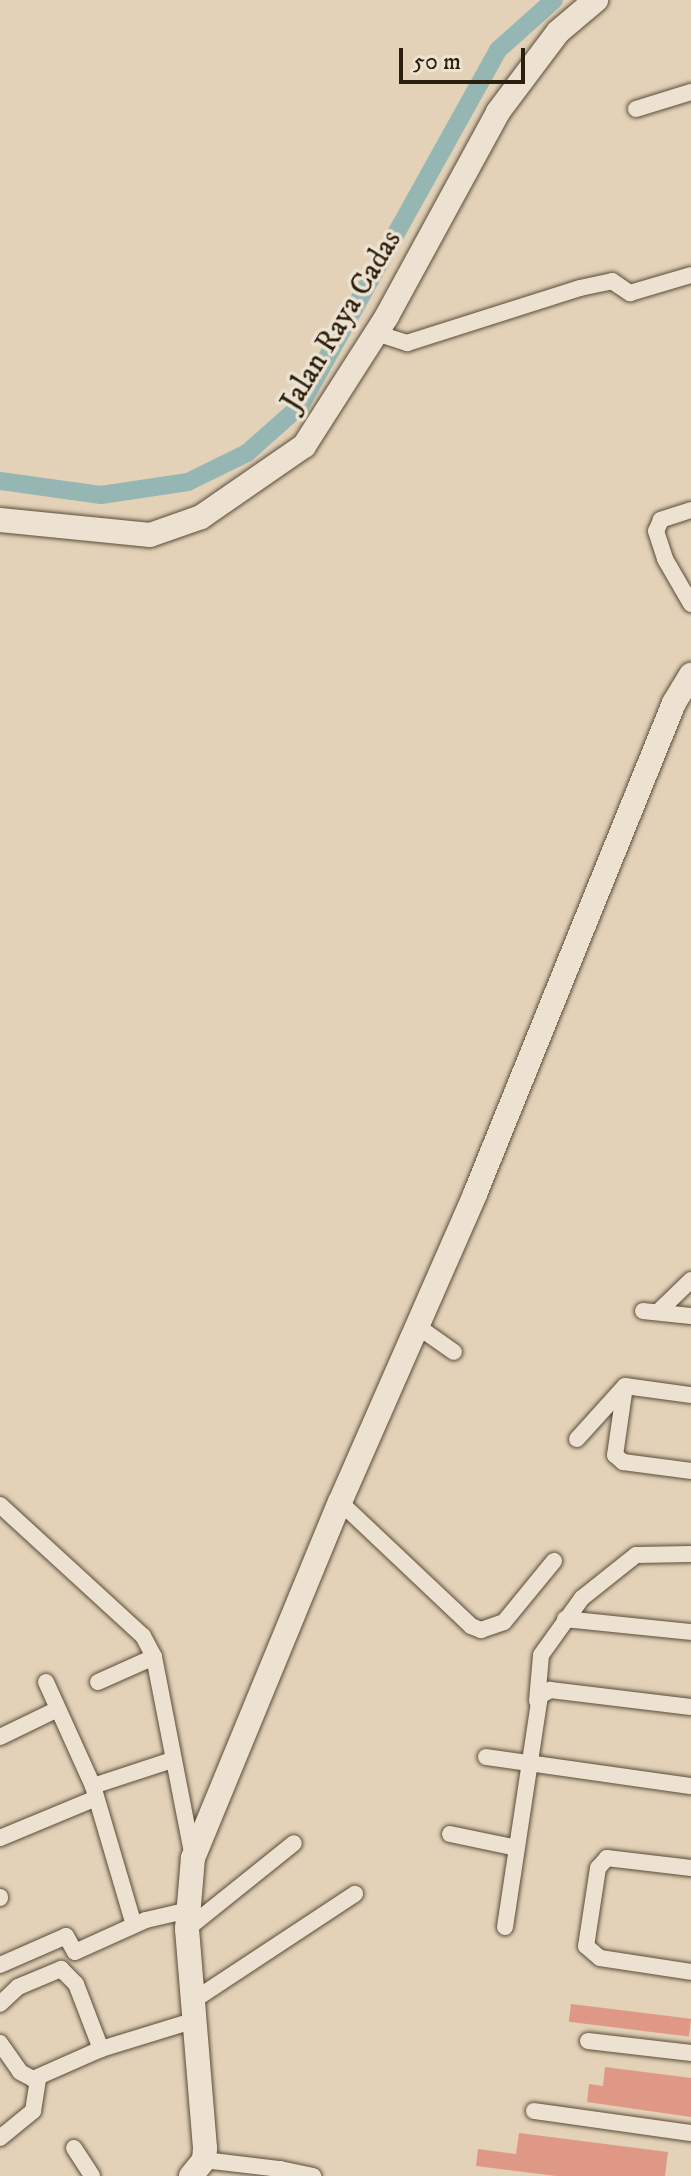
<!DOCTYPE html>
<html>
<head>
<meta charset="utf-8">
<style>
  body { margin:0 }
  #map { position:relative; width:691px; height:2176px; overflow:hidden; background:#e3d2b8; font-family:"IM FELL DW Pica",serif }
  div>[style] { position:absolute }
  .canal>* { height:18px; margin:-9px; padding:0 9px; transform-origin:9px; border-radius:9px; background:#96b6b4 }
  .building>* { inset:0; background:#df9786; transform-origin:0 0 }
  .roads { filter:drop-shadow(0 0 2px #594c38) drop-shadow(0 0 2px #594c38) }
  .street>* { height:16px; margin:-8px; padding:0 8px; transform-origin:8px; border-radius:8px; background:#ede2d1 }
  .secondary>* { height:24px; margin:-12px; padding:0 12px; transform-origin:12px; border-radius:12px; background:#ede2d1 }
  span { translate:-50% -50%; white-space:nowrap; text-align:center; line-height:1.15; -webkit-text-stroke:7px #ede2d1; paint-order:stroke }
  .street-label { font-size:30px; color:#2b1f0e }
  .scale { position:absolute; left:399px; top:48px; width:126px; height:36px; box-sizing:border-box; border:4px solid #2b1f0e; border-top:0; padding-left:10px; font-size:24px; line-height:28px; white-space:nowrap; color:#2b1f0e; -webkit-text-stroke:6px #ede2d1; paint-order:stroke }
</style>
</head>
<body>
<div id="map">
  <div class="canal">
    <div style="left:0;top:481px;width:102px;rotate:7.9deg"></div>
    <div style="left:101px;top:495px;width:88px;rotate:-8.5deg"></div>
    <div style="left:188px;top:482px;width:66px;rotate:-26.2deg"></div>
    <div style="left:247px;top:453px;width:71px;rotate:-41.6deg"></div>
    <div style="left:300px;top:406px;width:407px;rotate:-60.9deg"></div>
    <div style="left:498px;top:50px;width:75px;rotate:-41.8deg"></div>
  </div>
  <div class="building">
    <div style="left:571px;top:2004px;width:121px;height:18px;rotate:7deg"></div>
    <div style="clip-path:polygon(605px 2067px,691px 2078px,691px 2117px,587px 2102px,589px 2084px,603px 2086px)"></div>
    <div style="clip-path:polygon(519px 2133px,668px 2152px,665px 2176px,556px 2176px,476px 2166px,478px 2149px,516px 2154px)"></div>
  </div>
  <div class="roads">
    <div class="street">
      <div style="left:636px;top:109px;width:58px;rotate:-17.2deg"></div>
      <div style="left:376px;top:333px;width:33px;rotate:18deg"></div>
      <div style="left:407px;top:343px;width:182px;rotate:-17.6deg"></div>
      <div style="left:580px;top:288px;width:33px;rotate:-12deg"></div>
      <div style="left:612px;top:281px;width:22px;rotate:34deg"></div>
      <div style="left:630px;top:293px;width:64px;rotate:-16.4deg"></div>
      <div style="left:691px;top:510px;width:32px;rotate:162deg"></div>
      <div style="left:661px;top:520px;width:12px;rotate:114deg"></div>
      <div style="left:656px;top:531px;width:29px;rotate:72deg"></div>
      <div style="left:665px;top:559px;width:52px;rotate:60deg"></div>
      <div style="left:643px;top:1311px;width:48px;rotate:5.9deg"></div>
      <div style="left:658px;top:1312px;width:46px;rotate:-44.1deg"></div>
      <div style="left:417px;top:1326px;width:45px;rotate:35.1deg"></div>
      <div style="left:625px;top:1386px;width:70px;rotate:98.2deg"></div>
      <div style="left:615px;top:1455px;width:11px;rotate:41deg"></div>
      <div style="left:623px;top:1462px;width:69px;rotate:7.5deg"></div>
      <div style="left:625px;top:1386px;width:67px;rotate:7.8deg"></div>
      <div style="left:577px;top:1439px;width:70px;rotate:-47.9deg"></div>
      <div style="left:340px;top:1502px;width:180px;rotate:43.4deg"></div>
      <div style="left:471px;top:1626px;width:11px;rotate:22deg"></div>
      <div style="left:481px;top:1630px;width:24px;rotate:-19deg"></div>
      <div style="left:504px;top:1622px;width:79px;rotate:-50.7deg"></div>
      <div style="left:0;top:1505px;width:194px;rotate:42.5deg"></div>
      <div style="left:143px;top:1636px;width:24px;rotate:62deg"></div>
      <div style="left:154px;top:1657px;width:205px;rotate:79deg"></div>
      <div style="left:565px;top:1619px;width:127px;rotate:5.9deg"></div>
      <div style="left:46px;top:1682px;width:114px;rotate:65.7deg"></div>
      <div style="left:93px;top:1786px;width:83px;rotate:-18.2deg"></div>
      <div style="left:98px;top:1682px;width:61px;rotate:-24.1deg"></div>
      <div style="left:537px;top:1701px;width:46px;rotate:-85deg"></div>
      <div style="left:541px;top:1655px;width:70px;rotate:-54.3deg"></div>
      <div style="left:582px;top:1598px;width:69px;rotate:-38.5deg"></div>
      <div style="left:636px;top:1555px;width:55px;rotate:-1deg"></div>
      <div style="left:0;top:1737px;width:64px;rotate:-25.8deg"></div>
      <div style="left:486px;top:1757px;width:207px;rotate:8.1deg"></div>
      <div style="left:93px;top:1786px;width:145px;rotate:73.6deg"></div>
      <div style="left:450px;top:1834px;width:68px;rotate:11.8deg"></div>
      <div style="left:0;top:1838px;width:102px;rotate:-22.5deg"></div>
      <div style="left:691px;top:1868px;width:85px;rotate:-173.2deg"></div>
      <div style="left:607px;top:1858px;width:13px;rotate:132deg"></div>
      <div style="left:598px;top:1868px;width:79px;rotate:98.7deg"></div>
      <div style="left:586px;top:1946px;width:18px;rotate:41deg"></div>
      <div style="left:600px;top:1958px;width:92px;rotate:8.7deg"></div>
      <div style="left:0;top:1898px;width:1px;rotate:-90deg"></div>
      <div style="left:505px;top:1927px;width:234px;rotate:-81.4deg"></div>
      <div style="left:540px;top:1696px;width:12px;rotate:-31deg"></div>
      <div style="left:550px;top:1690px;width:142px;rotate:6.9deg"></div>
      <div style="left:187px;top:1929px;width:137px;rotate:-38.8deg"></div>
      <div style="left:0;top:1965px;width:72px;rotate:-23.7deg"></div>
      <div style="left:66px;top:1936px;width:18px;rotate:61deg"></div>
      <div style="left:75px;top:1952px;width:78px;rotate:-24.3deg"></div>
      <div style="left:146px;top:1920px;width:44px;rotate:-13.1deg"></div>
      <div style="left:194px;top:2000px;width:193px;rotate:-33.4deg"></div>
      <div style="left:0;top:2004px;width:25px;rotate:-43deg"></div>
      <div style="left:18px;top:1987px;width:47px;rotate:-22.7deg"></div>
      <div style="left:61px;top:1969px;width:21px;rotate:45deg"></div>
      <div style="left:76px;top:1984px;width:70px;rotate:69deg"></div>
      <div style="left:588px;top:2041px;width:104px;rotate:6.6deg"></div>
      <div style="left:0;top:2043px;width:35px;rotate:55deg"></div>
      <div style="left:20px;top:2072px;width:15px;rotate:28deg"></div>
      <div style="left:33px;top:2079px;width:74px;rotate:-23.8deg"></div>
      <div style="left:101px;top:2049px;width:98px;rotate:-17.1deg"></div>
      <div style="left:534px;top:2111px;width:159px;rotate:8deg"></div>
      <div style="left:0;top:2138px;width:43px;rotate:-39.3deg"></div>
      <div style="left:33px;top:2111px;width:33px;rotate:-81deg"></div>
      <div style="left:74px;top:2148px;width:33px;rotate:57deg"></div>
      <div style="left:204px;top:2160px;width:77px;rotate:6.8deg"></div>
      <div style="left:280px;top:2169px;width:7px;rotate:106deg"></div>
      <div style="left:280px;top:2169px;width:34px;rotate:12deg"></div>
    </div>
    <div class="secondary">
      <div style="left:0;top:520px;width:151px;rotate:5.7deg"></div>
      <div style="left:150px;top:535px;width:54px;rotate:-19.4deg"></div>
      <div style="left:201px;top:517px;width:125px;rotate:-34.6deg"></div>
      <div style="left:304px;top:446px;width:154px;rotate:-57.4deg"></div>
      <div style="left:387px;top:316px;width:232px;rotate:-61.4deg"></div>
      <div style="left:498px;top:112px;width:100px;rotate:-53.1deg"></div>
      <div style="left:558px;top:32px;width:50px;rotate:-40.1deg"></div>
      <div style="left:191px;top:2176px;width:21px;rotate:-51deg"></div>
      <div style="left:204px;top:2160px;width:12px;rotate:-85deg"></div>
      <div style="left:205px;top:2148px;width:220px;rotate:-94.7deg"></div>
      <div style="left:187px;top:1929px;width:71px;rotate:-85.2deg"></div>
      <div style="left:193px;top:1858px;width:385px;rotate:-67.6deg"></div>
      <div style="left:340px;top:1502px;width:336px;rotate:-66.3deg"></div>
      <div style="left:475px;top:1194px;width:530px;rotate:-67.94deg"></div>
      <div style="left:674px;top:703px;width:33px;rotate:-59deg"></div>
    </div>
  </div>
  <div class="street-label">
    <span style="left:342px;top:321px;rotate:-59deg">Jalan Raya Cadas</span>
  </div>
  <div class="scale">50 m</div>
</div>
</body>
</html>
